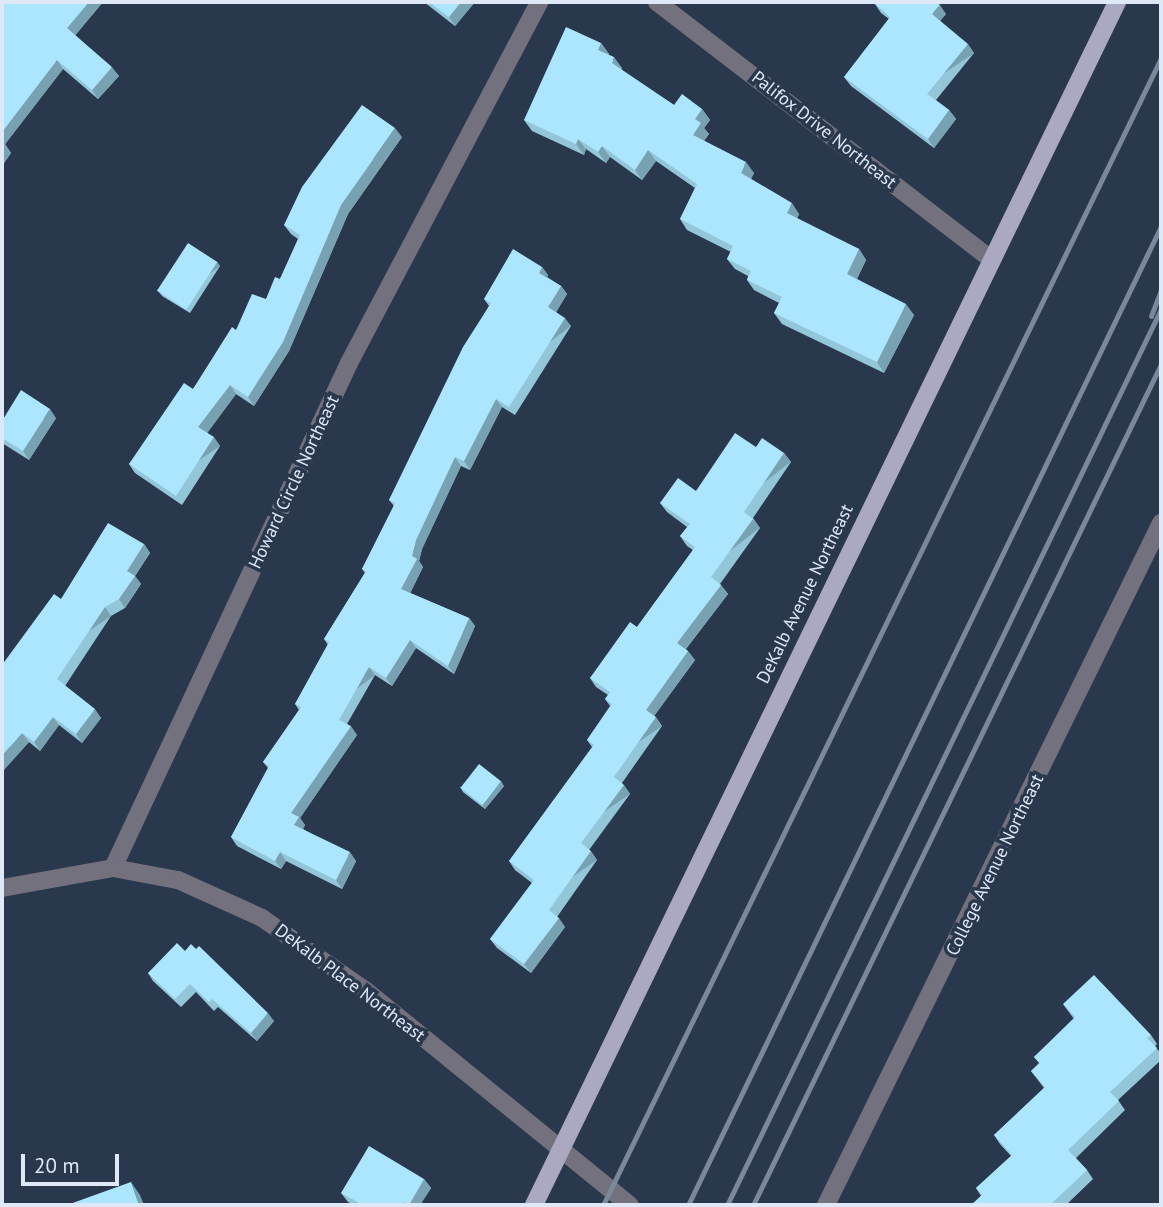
<!DOCTYPE html>
<html>
<head>
<meta charset="utf-8">
<style>
  body { margin:0 }
  #map { position:relative; width:1163px; height:1207px; overflow:hidden; background:#29384d; font-family:"PT Sans",sans-serif }
  div>[style] { position:absolute }
  .minor>* { height:18px; margin:-9px; padding:0 9px; transform-origin:9px; border-radius:9px; background:#72717d }
  .major>* { height:18px; margin:-9px; padding:0 9px; transform-origin:9px; border-radius:9px; background:#aba8c1 }
  .rail>* { height:5px; margin:-2.5px; padding:0 2.5px; transform-origin:2.5px; border-radius:2.5px; background:#7b889a }
  .wall>* { inset:0; background:#94c6da }
  .shaded-wall>* { inset:0; background:#78a1b2; transform-origin:0 0 }
  .building>* { inset:0; background:#ace6fe; transform-origin:0 0 }
  span { translate:-50% -50%; white-space:nowrap; text-align:center; line-height:1.15; -webkit-text-stroke:7px #29384d; paint-order:stroke }
  .street-label { font-size:18px; color:#dee8f6 }
  .frame { position:absolute; inset:0; border:4px solid #dee8f6; pointer-events:none }
  .scale { position:absolute; left:21px; top:1154px; width:98px; height:32px; box-sizing:border-box; border:4px solid #dee8f6; border-top:0; padding-left:9px; font-size:21px; line-height:24px; white-space:nowrap; color:#dee8f6; -webkit-text-stroke:5px #29384d; paint-order:stroke }
</style>
</head>
<body>
<div id="map">
  <div class="minor">
    <div style="left:657px;top:2px;width:421px;rotate:37.6deg"></div>
    <div style="left:113px;top:868px;width:557px;rotate:-64.95deg"></div>
    <div style="left:349px;top:363px;width:408px;rotate:-62.2deg"></div>
    <div style="left:2px;top:888px;width:113px;rotate:-10.2deg"></div>
    <div style="left:113px;top:868px;width:66px;rotate:10.5deg"></div>
    <div style="left:178px;top:880px;width:92px;rotate:24.3deg"></div>
    <div style="left:262px;top:918px;width:126px;rotate:35deg"></div>
    <div style="left:365px;top:990px;width:341px;rotate:39.1deg"></div>
    <div style="left:826px;top:1205px;width:760px;rotate:-63.84deg"></div>
  </div>
  <div class="major">
    <div style="left:534px;top:1205px;width:1337px;rotate:-64.14deg"></div>
  </div>
  <div class="rail">
    <div style="left:1151px;top:316px;width:28px;rotate:-69deg"></div>
    <div style="left:603px;top:1205px;width:1276px;rotate:-64.06deg"></div>
    <div style="left:688px;top:1205px;width:1087px;rotate:-64.21deg"></div>
    <div style="left:727px;top:1205px;width:996px;rotate:-64.16deg"></div>
    <div style="left:753px;top:1205px;width:935px;rotate:-64.12deg"></div>
  </div>
  <div class="wall">
    <div style="clip-path:polygon(2px 2px,103px 2px,75px 35px,119px 76px,98px 99px,63px 69px,5px 144px,11px 153px,2px 166px)"></div>
    <div style="clip-path:polygon(424px 2px,475px 2px,455px 26px)"></div>
    <div style="clip-path:polygon(875px 4px,946px 14px,940px 21px,974px 53px,936px 100px,949px 110px,956px 119px,934px 148px,851px 86px,844px 77px,889px 19px,881px 13px)"></div>
    <div style="clip-path:polygon(601px 43px,609px 54px,608px 55px,622px 68px,621px 70px,674px 105px,702px 109px,710px 120px,704px 128px,709px 134px,704px 141px,754px 173px,751px 179px,799px 214px,797px 219px,859px 249px,866px 260px,857px 279px,914px 315px,884px 373px,782px 324px,774px 313px,779px 303px,754px 290px,747px 280px,748px 276px,735px 269px,727px 259px,731px 252px,687px 230px,680px 219px,695px 188px,656px 161px,642px 180px,610px 157px,606px 163px,586px 149px,584px 155px,532px 131px,524px 120px)"></div>
    <div style="clip-path:polygon(402px 137px,348px 214px,289px 351px,254px 406px,236px 394px,207px 433px,220px 446px,182px 505px,135px 473px,129px 464px,193px 389px,236px 330px,266px 299px,280px 279px,298px 239px,291px 234px,284px 225px)"></div>
    <div style="clip-path:polygon(217px 262px,220px 266px,190px 313px,162px 296px,159px 292px)"></div>
    <div style="clip-path:polygon(542px 267px,548px 275px,547px 277px,561px 286px,567px 294px,556px 312px,571px 326px,515px 415px,502px 407px,470px 470px,461px 466px,422px 549px,419px 561px,423px 567px,410px 593px,469px 618px,475px 626px,454px 674px,416px 648px,392px 686px,375px 675px,347px 724px,357px 735px,300px 818px,305px 825px,303px 829px,356px 861px,342px 889px,286px 861px,281px 869px,237px 846px,231px 837px,268px 768px,263px 762px,299px 710px,295px 704px,328px 645px,324px 639px,365px 573px,362px 569px,394px 506px,389px 500px,489px 306px,484px 299px)"></div>
    <div style="clip-path:polygon(56px 418px,29px 460px,2px 443px,2px 421px)"></div>
    <div style="clip-path:polygon(756px 447px,784px 453px,791px 462px,753px 518px,760px 528px,720px 584px,728px 594px,686px 649px,695px 660px,654px 716px,662px 726px,622px 783px,630px 794px,589px 850px,597px 860px,557px 917px,565px 927px,531px 973px,497px 948px,490px 939px,532px 883px,515px 870px,509px 861px,592px 747px,587px 740px,610px 706px,605px 699px,608px 695px,596px 687px,590px 678px,637px 627px,693px 550px,687px 546px,680px 536px,687px 527px,667px 512px,660px 503px,696px 491px)"></div>
    <div style="clip-path:polygon(144px 544px,150px 553px,135px 576px,141px 584px,125px 608px,111px 616px,65px 686px,101px 718px,82px 743px,59px 725px,40px 751px,29px 742px,2px 772px,61px 599px)"></div>
    <div style="clip-path:polygon(504px 786px,485px 809px,463px 792px,460px 787px)"></div>
    <div style="clip-path:polygon(185px 951px,274px 1021px,257px 1041px,218px 1007px,214px 1011px,196px 992px,181px 1007px,153px 981px,148px 973px)"></div>
    <div style="clip-path:polygon(1063px 1004px,1151px 1035px,1157px 1044px,1155px 1046px,1161px 1054px,1161px 1060px,1118px 1100px,1125px 1110px,1076px 1158px,1087px 1170px,1093px 1179px,1066px 1205px,973px 1205px,981px 1196px,976px 1188px,1011px 1156px,1000px 1144px,994px 1135px,1044px 1088px,1031px 1071px,1039px 1063px,1034px 1057px,1074px 1019px)"></div>
    <div style="clip-path:polygon(424px 1179px,431px 1188px,420px 1205px,354px 1205px,348px 1202px,341px 1193px)"></div>
  </div>
  <div class="shaded-wall">
    <div style="clip-path:polygon(89px 2px,103px 2px,74px 37px,67px 28px)"></div>
    <div style="clip-path:polygon(461px 2px,475px 2px,455px 26px,449px 17px)"></div>
    <div style="clip-path:polygon(940px 5px,946px 14px,938px 23px,932px 14px)"></div>
    <div style="clip-path:polygon(601px 43px,609px 54px,606px 61px,598px 50px)"></div>
    <div style="left:968px;top:44px;width:11px;height:65px;rotate:56deg"></div>
    <div style="clip-path:polygon(614px 57px,622px 68px,620px 74px,612px 63px)"></div>
    <div style="clip-path:polygon(57px 60px,63px 69px,3px 147px,2px 145px,2px 132px)"></div>
    <div style="clip-path:polygon(112px 67px,119px 76px,98px 99px,92px 90px)"></div>
    <div style="clip-path:polygon(702px 109px,710px 120px,704px 128px,709px 134px,700px 146px,693px 135px,695px 119px)"></div>
    <div style="clip-path:polygon(949px 110px,956px 119px,934px 148px,928px 139px)"></div>
    <div style="clip-path:polygon(395px 128px,402px 137px,348px 214px,289px 351px,254px 406px,248px 397px,341px 205px)"></div>
    <div style="clip-path:polygon(578px 139px,586px 149px,584px 155px,576px 144px)"></div>
    <div style="clip-path:polygon(5px 144px,11px 153px,2px 166px,2px 149px)"></div>
    <div style="clip-path:polygon(602px 146px,610px 157px,606px 163px,598px 152px)"></div>
    <div style="clip-path:polygon(648px 150px,656px 161px,642px 180px,635px 170px)"></div>
    <div style="clip-path:polygon(746px 162px,754px 173px,748px 184px,741px 173px)"></div>
    <div style="clip-path:polygon(792px 203px,799px 214px,794px 224px,787px 213px)"></div>
    <div style="clip-path:polygon(859px 249px,866px 260px,854px 285px,847px 274px)"></div>
    <div style="left:217px;top:262px;width:5px;height:56px;rotate:53deg"></div>
    <div style="clip-path:polygon(542px 267px,548px 275px,545px 281px,539px 273px)"></div>
    <div style="clip-path:polygon(561px 286px,567px 294px,554px 316px,548px 307px)"></div>
    <div style="clip-path:polygon(906px 304px,914px 315px,884px 373px,877px 362px)"></div>
    <div style="left:565px;top:318px;width:10px;height:105px;rotate:53deg"></div>
    <div style="clip-path:polygon(230px 385px,236px 394px,205px 436px,198px 427px)"></div>
    <div style="clip-path:polygon(496px 399px,502px 407px,470px 470px,464px 461px)"></div>
    <div style="clip-path:polygon(50px 409px,56px 418px,29px 460px,23px 451px)"></div>
    <div style="left:214px;top:437px;width:11px;height:70px;rotate:56deg"></div>
    <div style="left:784px;top:453px;width:11px;height:71px;rotate:52deg"></div>
    <div style="clip-path:polygon(455px 457px,461px 466px,422px 549px,419px 561px,423px 567px,408px 598px,401px 589px,416px 540px)"></div>
    <div style="left:753px;top:519px;width:11px;height:72px;rotate:52deg"></div>
    <div style="clip-path:polygon(144px 544px,150px 553px,135px 576px,141px 584px,125px 608px,119px 599px,127px 571px)"></div>
    <div style="clip-path:polygon(721px 585px,728px 594px,683px 652px,677px 643px)"></div>
    <div style="left:105px;top:607px;width:11px;height:87px;rotate:56deg"></div>
    <div style="clip-path:polygon(469px 618px,475px 626px,454px 674px,448px 666px)"></div>
    <div style="clip-path:polygon(410px 640px,416px 648px,392px 686px,386px 678px)"></div>
    <div style="clip-path:polygon(688px 651px,695px 660px,652px 719px,646px 710px)"></div>
    <div style="left:369px;top:667px;width:10px;height:61px;rotate:53deg"></div>
    <div style="clip-path:polygon(95px 709px,101px 718px,82px 743px,76px 734px)"></div>
    <div style="clip-path:polygon(53px 717px,59px 725px,40px 751px,34px 742px)"></div>
    <div style="left:656px;top:717px;width:11px;height:73px;rotate:56deg"></div>
    <div style="clip-path:polygon(351px 726px,357px 735px,300px 818px,305px 825px,300px 834px,294px 825px,291px 813px)"></div>
    <div style="clip-path:polygon(22px 733px,29px 742px,2px 772px,2px 756px)"></div>
    <div style="clip-path:polygon(501px 781px,504px 786px,485px 809px,482px 805px)"></div>
    <div style="left:624px;top:785px;width:11px;height:72px;rotate:56deg"></div>
    <div style="left:591px;top:851px;width:11px;height:72px;rotate:56deg"></div>
    <div style="clip-path:polygon(280px 852px,286px 861px,281px 869px,275px 861px)"></div>
    <div style="clip-path:polygon(350px 852px,356px 861px,342px 889px,336px 880px)"></div>
    <div style="clip-path:polygon(559px 918px,565px 927px,531px 973px,524px 964px)"></div>
    <div style="clip-path:polygon(268px 1013px,274px 1021px,257px 1041px,251px 1033px)"></div>
    <div style="clip-path:polygon(424px 1179px,431px 1188px,420px 1205px,409px 1205px)"></div>
    <div style="clip-path:polygon(131px 1182px,140px 1195px,144px 1205px,139px 1205px)"></div>
  </div>
  <div class="building">
    <div style="clip-path:polygon(2px 2px,89px 2px,67px 28px,112px 67px,92px 90px,57px 60px,2px 132px)"></div>
    <div style="clip-path:polygon(429px 2px,461px 2px,449px 17px)"></div>
    <div style="clip-path:polygon(876px 2px,936px 2px,940px 5px,932px 14px,968px 44px,927px 94px,949px 110px,928px 139px,844px 77px,890px 17px,875px 4px)"></div>
    <div style="clip-path:polygon(566px 27px,601px 43px,598px 50px,614px 57px,612px 63px,674px 105px,682px 94px,702px 109px,695px 119px,701px 123px,693px 135px,746px 162px,741px 173px,792px 203px,787px 213px,859px 249px,847px 274px,906px 304px,877px 362px,774px 313px,782px 297px,747px 280px,751px 271px,727px 259px,733px 246px,680px 219px,697px 184px,648px 150px,635px 170px,602px 146px,598px 152px,578px 139px,576px 144px,524px 120px)"></div>
    <div style="clip-path:polygon(362px 105px,395px 128px,341px 205px,283px 342px,248px 397px,230px 385px,198px 427px,214px 437px,176px 496px,129px 464px,184px 383px,193px 389px,232px 327px,236px 330px,252px 294px,266px 299px,275px 277px,280px 279px,300px 235px,284px 225px,302px 187px)"></div>
    <div style="left:188px;top:243px;width:35px;height:57px;rotate:33deg"></div>
    <div style="clip-path:polygon(513px 249px,542px 267px,539px 273px,561px 286px,548px 307px,565px 318px,509px 407px,496px 399px,464px 461px,455px 457px,416px 540px,412px 556px,417px 559px,401px 589px,469px 618px,448px 666px,410px 640px,386px 678px,369px 667px,339px 720px,351px 726px,291px 813px,299px 817px,294px 825px,350px 852px,336px 880px,280px 852px,275px 861px,231px 837px,269px 766px,263px 762px,301px 707px,295px 704px,329px 642px,324px 639px,366px 571px,362px 569px,395px 503px,389px 500px,463px 347px,491px 303px,484px 299px)"></div>
    <div style="clip-path:polygon(21px 390px,50px 409px,23px 451px,2px 438px,2px 421px)"></div>
    <div style="clip-path:polygon(735px 433px,756px 447px,762px 438px,784px 453px,744px 512px,753px 519px,711px 577px,721px 585px,677px 643px,688px 651px,646px 710px,656px 717px,614px 777px,624px 785px,581px 843px,591px 851px,549px 910px,559px 918px,524px 964px,490px 939px,534px 880px,509px 861px,594px 745px,587px 740px,612px 704px,605px 699px,610px 692px,590px 678px,630px 622px,637px 627px,695px 547px,680px 536px,690px 524px,660px 503px,678px 478px,696px 491px)"></div>
    <div style="clip-path:polygon(108px 523px,144px 544px,127px 571px,135px 576px,119px 599px,105px 607px,57px 679px,95px 709px,76px 734px,53px 717px,34px 742px,22px 733px,2px 756px,2px 665px,54px 594px,61px 599px)"></div>
    <div style="left:479px;top:764px;width:28px;height:30px;rotate:38deg"></div>
    <div style="clip-path:polygon(177px 943px,185px 951px,191px 944px,196px 949px,199px 946px,268px 1013px,251px 1033px,212px 999px,209px 1002px,190px 984px,175px 999px,148px 973px)"></div>
    <div style="clip-path:polygon(1094px 975px,1151px 1035px,1147px 1038px,1157px 1048px,1110px 1092px,1119px 1101px,1068px 1150px,1087px 1170px,1050px 1205px,973px 1205px,972px 1204px,982px 1195px,976px 1188px,1012px 1155px,994px 1135px,1045px 1087px,1031px 1071px,1040px 1063px,1034px 1057px,1075px 1017px,1063px 1004px)"></div>
    <div style="clip-path:polygon(369px 1146px,424px 1179px,409px 1205px,403px 1202px,401px 1205px,363px 1205px,341px 1193px)"></div>
    <div style="clip-path:polygon(131px 1182px,139px 1205px,67px 1205px)"></div>
  </div>
  <div class="street-label">
    <span style="left:824px;top:130px;rotate:38deg">Palifox Drive Northeast</span>
    <span style="left:294px;top:482px;rotate:-65deg">Howard Circle Northeast</span>
    <span style="left:805px;top:594px;rotate:-64deg">DeKalb Avenue Northeast</span>
    <span style="left:995px;top:865px;rotate:-64deg">College Avenue Northeast</span>
    <span style="left:350px;top:983px;rotate:37deg">DeKalb Place Northeast</span>
  </div>
  <div class="frame"></div>
  <div class="scale">20 m</div>
</div>
</body>
</html>
